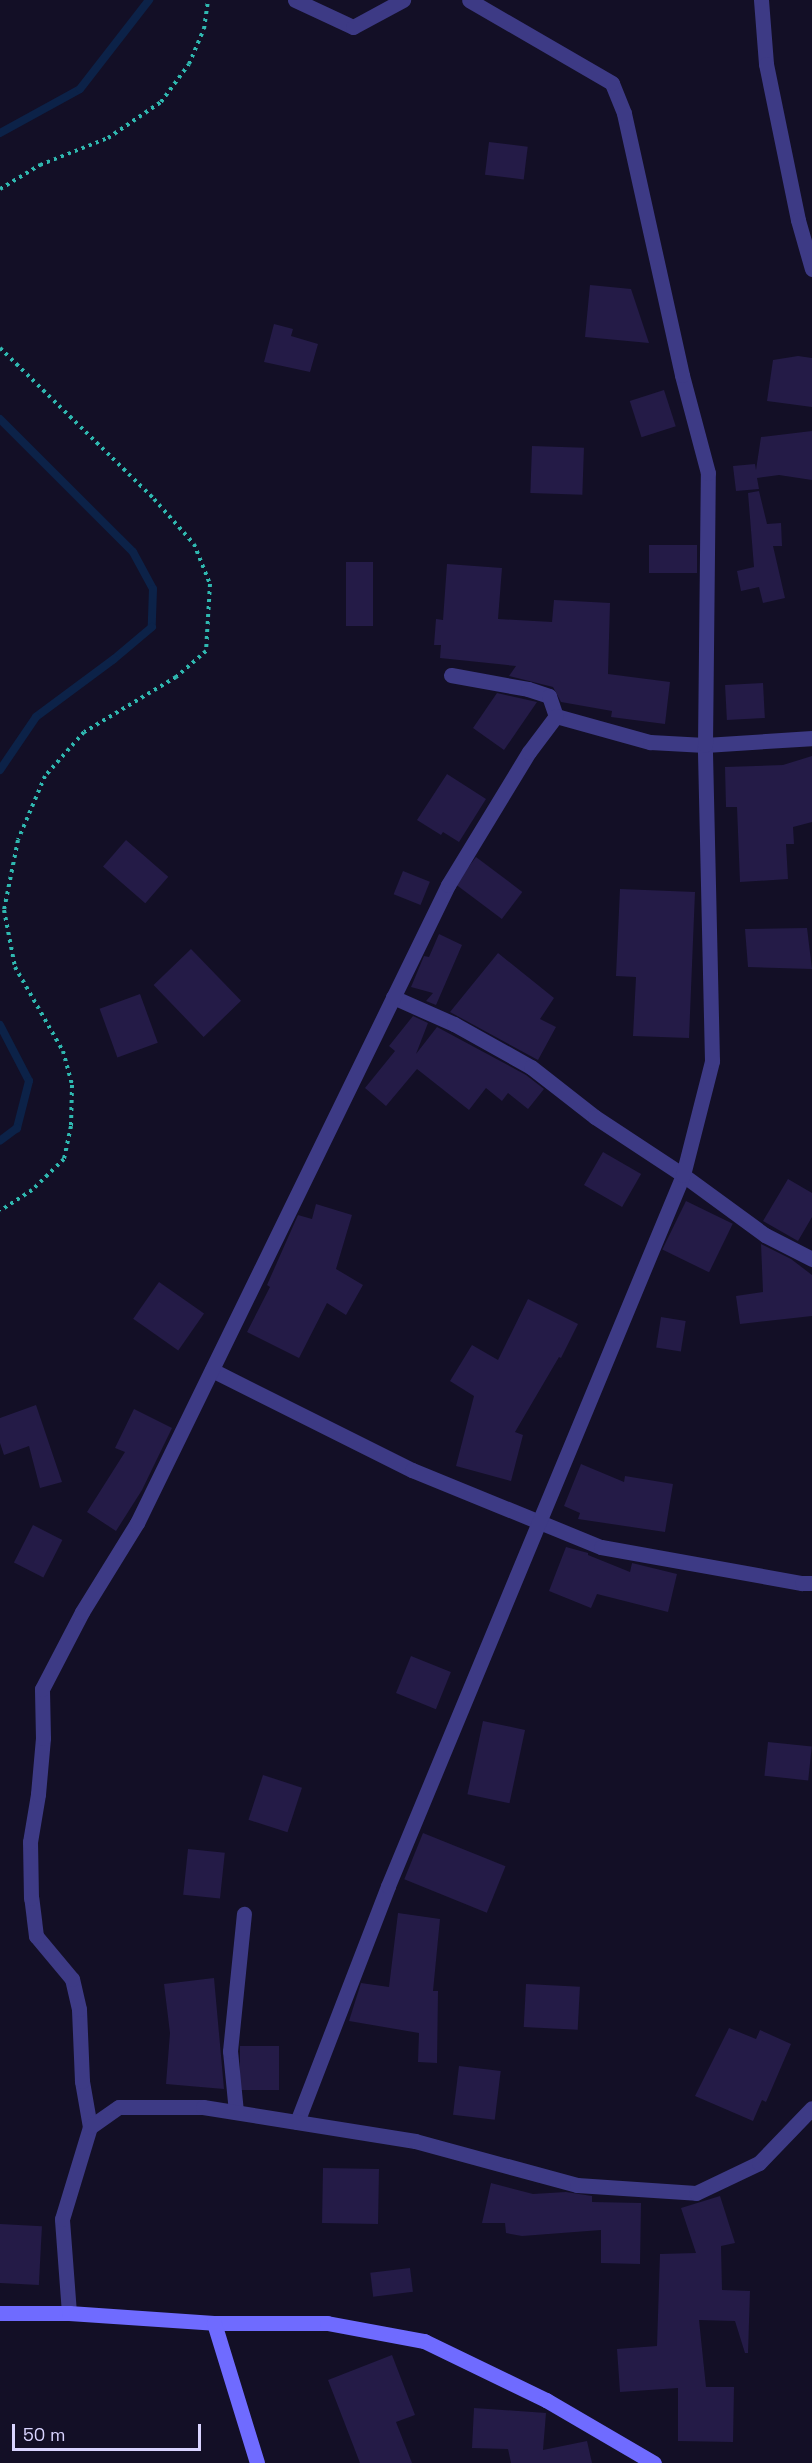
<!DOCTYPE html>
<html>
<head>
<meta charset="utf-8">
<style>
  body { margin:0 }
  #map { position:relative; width:812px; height:2463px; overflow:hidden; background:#130f26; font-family:"Space Grotesk",sans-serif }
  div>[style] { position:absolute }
  .stream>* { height:8px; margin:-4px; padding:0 4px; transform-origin:4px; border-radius:4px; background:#0c2248 }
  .building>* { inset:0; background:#241b47; transform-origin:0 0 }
  .path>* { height:4px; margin-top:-2px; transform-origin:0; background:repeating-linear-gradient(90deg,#2fb8b0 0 3px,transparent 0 7.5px) }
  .street>* { height:15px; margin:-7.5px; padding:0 7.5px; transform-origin:7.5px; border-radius:7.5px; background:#3d3a85 }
  .secondary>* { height:15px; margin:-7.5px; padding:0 7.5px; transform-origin:7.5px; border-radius:7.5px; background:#6f6bff }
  span { translate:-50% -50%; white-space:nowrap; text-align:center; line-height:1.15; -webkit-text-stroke:4.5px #130f26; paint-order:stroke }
  .scale { position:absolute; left:12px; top:2424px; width:189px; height:27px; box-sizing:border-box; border:3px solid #d9d4ff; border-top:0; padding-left:8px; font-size:18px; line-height:21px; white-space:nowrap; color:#d9d4ff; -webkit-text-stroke:4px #130f26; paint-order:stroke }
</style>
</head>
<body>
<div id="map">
  <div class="stream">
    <div style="left:0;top:133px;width:91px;rotate:-28.8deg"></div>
    <div style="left:80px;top:89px;width:113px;rotate:-52.2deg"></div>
    <div style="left:0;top:419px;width:188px;rotate:45deg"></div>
    <div style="left:133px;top:552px;width:42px;rotate:61.6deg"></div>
    <div style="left:153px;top:589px;width:38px;rotate:92deg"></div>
    <div style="left:152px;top:627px;width:50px;rotate:139.9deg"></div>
    <div style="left:114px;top:659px;width:97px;rotate:143.4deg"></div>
    <div style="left:36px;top:717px;width:64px;rotate:124.2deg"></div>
    <div style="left:0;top:1025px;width:63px;rotate:62.6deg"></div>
    <div style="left:29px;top:1081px;width:49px;rotate:104.3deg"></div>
    <div style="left:17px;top:1128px;width:21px;rotate:143deg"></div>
  </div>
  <div class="building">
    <div style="left:489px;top:142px;width:39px;height:33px;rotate:7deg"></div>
    <div style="clip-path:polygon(590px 285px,631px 289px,649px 343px,585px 337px)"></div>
    <div style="clip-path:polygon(274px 324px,293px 329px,291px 336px,318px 344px,310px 372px,264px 362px)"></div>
    <div style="clip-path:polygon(798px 356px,812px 358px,812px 407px,767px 401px,773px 360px)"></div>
    <div style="left:664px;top:390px;width:38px;height:36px;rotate:72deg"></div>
    <div style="clip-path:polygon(812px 431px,812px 480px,779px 475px,757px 478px,759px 489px,736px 491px,733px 466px,755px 464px,756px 470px,761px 437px)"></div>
    <div style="left:532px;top:446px;width:52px;height:47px;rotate:2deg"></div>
    <div style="clip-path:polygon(759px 491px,767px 524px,781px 523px,782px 546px,773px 546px,785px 598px,763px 603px,759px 587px,741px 591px,737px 571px,754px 567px,748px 493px)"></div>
    <div style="left:697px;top:545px;width:28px;height:48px;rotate:90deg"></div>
    <div style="left:346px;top:562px;width:27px;height:64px"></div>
    <div style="clip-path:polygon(447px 564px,502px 568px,498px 619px,552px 622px,554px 600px,610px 603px,608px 674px,670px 682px,665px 724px,611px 717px,612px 711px,561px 702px,553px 687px,509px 676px,516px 666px,440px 658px,441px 645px,434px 645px,436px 619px,443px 620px)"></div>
    <div style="left:763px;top:683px;width:35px;height:38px;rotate:87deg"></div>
    <div style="clip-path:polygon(497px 693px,537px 702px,504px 750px,473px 728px)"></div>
    <div style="clip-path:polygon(812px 756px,812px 822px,793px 827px,794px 844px,786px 844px,788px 879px,740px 882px,737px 807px,726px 807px,725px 767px,783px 765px)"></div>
    <div style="clip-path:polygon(447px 774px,486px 799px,459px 842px,443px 832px,441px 835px,417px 820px)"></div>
    <div style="left:126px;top:840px;width:56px;height:35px;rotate:41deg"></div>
    <div style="left:476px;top:857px;width:58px;height:34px;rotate:37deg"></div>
    <div style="left:403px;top:871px;width:29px;height:25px;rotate:22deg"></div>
    <div style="clip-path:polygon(620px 889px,695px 892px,689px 1038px,633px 1036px,636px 977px,616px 976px)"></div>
    <div style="clip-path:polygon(807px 928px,812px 969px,748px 967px,745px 929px)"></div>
    <div style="clip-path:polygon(439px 934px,462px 945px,436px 1005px,426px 1001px,433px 993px,411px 987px,424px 956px,429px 957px)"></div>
    <div style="left:191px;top:949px;width:72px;height:52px;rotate:46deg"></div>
    <div style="clip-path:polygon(498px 953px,554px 998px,540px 1019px,556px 1027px,538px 1060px,450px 1012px)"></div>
    <div style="left:140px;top:994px;width:52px;height:43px;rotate:70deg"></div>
    <div style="clip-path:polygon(413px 1016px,428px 1023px,416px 1054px,437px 1027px,526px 1075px,544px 1089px,528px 1109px,508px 1093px,502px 1101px,486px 1088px,469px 1110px,417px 1069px,386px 1106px,365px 1088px,395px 1051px,389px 1046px)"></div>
    <div style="left:603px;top:1152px;width:44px;height:38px;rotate:30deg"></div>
    <div style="clip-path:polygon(788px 1179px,812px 1193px,812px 1217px,798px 1241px,763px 1221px)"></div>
    <div style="left:686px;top:1201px;width:52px;height:54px;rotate:26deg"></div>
    <div style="clip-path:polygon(316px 1204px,352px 1215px,336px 1269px,363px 1285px,346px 1315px,327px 1303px,299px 1358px,247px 1332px,270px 1287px,267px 1285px,298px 1215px,312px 1219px)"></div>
    <div style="clip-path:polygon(761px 1244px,791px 1259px,812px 1275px,812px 1316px,740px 1324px,736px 1296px,763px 1292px)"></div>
    <div style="left:159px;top:1282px;width:55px;height:45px;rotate:35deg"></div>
    <div style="clip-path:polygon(528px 1299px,578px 1324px,561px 1358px,559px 1357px,515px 1432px,523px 1435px,511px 1481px,456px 1466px,474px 1396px,450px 1381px,472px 1345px,498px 1360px)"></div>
    <div style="left:661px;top:1317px;width:25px;height:31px;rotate:9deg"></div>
    <div style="clip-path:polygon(36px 1405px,62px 1482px,40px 1488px,29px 1446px,4px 1455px,0 1443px,0 1418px)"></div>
    <div style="clip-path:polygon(134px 1409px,172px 1428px,142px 1490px,116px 1531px,87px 1512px,125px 1452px,115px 1448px)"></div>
    <div style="clip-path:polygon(581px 1464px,624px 1482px,625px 1476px,673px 1484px,665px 1532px,578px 1519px,580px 1513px,564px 1506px)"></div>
    <div style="left:33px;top:1525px;width:33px;height:42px;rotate:27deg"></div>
    <div style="clip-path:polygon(566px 1547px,588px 1553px,588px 1555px,630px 1572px,632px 1563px,677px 1574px,668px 1612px,597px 1594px,591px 1608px,549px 1591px)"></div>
    <div style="left:411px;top:1656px;width:43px;height:40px;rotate:22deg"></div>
    <div style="left:483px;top:1721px;width:43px;height:75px;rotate:12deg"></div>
    <div style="left:768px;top:1742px;width:44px;height:34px;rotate:6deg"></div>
    <div style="left:263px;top:1775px;width:41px;height:47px;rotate:18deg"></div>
    <div style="left:423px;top:1833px;width:89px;height:50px;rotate:22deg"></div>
    <div style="left:188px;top:1849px;width:37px;height:46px;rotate:6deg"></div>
    <div style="clip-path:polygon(398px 1913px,440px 1919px,433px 1991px,438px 1991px,437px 2063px,418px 2062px,419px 2033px,349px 2021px,361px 1983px,389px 1987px)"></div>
    <div style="clip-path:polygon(214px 1978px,224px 2089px,166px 2084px,170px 2033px,164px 1984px)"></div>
    <div style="left:526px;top:1984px;width:54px;height:43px;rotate:3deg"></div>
    <div style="clip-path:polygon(729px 2028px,756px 2039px,760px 2030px,791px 2044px,766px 2102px,762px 2100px,753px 2121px,695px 2096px)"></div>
    <div style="left:240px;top:2046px;width:39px;height:44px"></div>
    <div style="left:459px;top:2066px;width:42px;height:49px;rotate:7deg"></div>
    <div style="left:323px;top:2168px;width:56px;height:55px;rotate:1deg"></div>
    <div style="clip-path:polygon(491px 2183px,533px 2194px,566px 2192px,592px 2196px,592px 2202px,641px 2203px,640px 2264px,601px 2263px,601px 2230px,522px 2236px,506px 2233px,505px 2223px,482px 2223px)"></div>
    <div style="clip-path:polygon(720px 2196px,735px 2243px,721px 2246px,722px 2290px,750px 2291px,748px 2353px,745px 2353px,735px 2321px,699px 2320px,706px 2387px,734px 2387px,733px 2442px,678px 2441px,678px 2388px,620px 2392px,617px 2349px,657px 2346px,660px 2254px,696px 2253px,681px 2208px)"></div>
    <div style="left:0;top:2224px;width:42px;height:59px;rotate:3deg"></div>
    <div style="left:410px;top:2268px;width:24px;height:40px;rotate:83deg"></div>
    <div style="clip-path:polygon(392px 2355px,415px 2415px,396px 2422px,412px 2463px,360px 2463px,328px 2380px)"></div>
    <div style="clip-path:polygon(474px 2408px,546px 2413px,543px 2450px,587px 2441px,592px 2463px,511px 2463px,508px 2449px,472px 2448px)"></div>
  </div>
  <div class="path">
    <div style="left:0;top:189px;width:47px;rotate:-31deg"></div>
    <div style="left:40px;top:165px;width:73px;rotate:-21.7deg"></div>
    <div style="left:108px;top:138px;width:64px;rotate:-34.2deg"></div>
    <div style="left:161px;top:102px;width:47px;rotate:-53.6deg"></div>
    <div style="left:189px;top:64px;width:38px;rotate:-67deg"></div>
    <div style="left:204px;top:29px;width:29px;rotate:-82deg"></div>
    <div style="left:0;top:348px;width:216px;rotate:44.4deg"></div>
    <div style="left:154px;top:499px;width:60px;rotate:48.4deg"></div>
    <div style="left:194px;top:544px;width:43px;rotate:68.2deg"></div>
    <div style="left:210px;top:584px;width:67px;rotate:93.4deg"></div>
    <div style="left:206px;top:651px;width:40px;rotate:139deg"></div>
    <div style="left:176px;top:677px;width:107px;rotate:149.1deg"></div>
    <div style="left:84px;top:732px;width:59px;rotate:131.6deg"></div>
    <div style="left:45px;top:776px;width:69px;rotate:112.9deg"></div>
    <div style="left:18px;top:840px;width:71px;rotate:101.3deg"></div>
    <div style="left:4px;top:910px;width:58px;rotate:79.1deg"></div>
    <div style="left:15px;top:967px;width:97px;rotate:60.3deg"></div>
    <div style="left:63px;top:1051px;width:35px;rotate:75deg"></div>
    <div style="left:72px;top:1085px;width:41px;rotate:91.4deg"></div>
    <div style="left:71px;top:1126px;width:34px;rotate:102deg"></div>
    <div style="left:64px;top:1159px;width:45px;rotate:135.9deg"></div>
    <div style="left:32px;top:1190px;width:38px;rotate:147deg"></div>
  </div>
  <div class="street">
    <div style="left:295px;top:0;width:64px;rotate:25deg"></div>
    <div style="left:353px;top:27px;width:57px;rotate:-28.4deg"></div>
    <div style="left:761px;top:0;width:64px;rotate:85.5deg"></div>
    <div style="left:766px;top:64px;width:159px;rotate:78.4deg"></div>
    <div style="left:798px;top:220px;width:51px;rotate:74.1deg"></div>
    <div style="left:451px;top:675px;width:78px;rotate:10.3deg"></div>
    <div style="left:528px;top:689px;width:22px;rotate:18deg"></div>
    <div style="left:549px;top:696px;width:21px;rotate:71deg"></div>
    <div style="left:556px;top:716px;width:98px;rotate:15.5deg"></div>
    <div style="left:650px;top:742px;width:55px;rotate:3.1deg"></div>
    <div style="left:705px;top:745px;width:107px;rotate:-3.7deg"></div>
    <div style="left:393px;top:997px;width:67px;rotate:23.9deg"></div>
    <div style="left:454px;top:1024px;width:88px;rotate:29.2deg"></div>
    <div style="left:531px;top:1067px;width:81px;rotate:38deg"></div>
    <div style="left:595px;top:1117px;width:105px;rotate:33.4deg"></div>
    <div style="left:683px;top:1175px;width:102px;rotate:36.2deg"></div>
    <div style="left:765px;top:1235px;width:53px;rotate:27.1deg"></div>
    <div style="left:212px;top:1370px;width:224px;rotate:26.6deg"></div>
    <div style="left:412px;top:1470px;width:204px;rotate:22.2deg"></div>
    <div style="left:601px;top:1547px;width:204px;rotate:10.2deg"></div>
    <div style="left:802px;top:1583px;width:10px"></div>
    <div style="left:236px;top:2112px;width:61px;rotate:-95.6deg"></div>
    <div style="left:230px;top:2051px;width:138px;rotate:-84.2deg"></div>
    <div style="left:297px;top:2122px;width:253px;rotate:-68.9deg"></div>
    <div style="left:388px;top:1886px;width:770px;rotate:-67.47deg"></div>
    <div style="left:683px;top:1175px;width:118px;rotate:-75.7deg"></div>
    <div style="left:712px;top:1061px;width:316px;rotate:-91.3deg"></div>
    <div style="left:705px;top:745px;width:272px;rotate:-89.4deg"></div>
    <div style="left:708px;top:473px;width:101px;rotate:-104.9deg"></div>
    <div style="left:682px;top:375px;width:268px;rotate:-102.5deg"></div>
    <div style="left:624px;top:113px;width:32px;rotate:-112deg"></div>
    <div style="left:612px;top:83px;width:165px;rotate:-149.9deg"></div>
    <div style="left:90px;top:2127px;width:47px;rotate:-99.9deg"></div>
    <div style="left:82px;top:2081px;width:72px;rotate:-92.4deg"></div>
    <div style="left:79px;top:2009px;width:31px;rotate:-103deg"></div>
    <div style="left:72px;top:1979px;width:56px;rotate:-129.9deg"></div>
    <div style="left:36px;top:1936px;width:38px;rotate:-97deg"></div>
    <div style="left:31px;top:1898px;width:56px;rotate:-91deg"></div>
    <div style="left:30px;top:1842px;width:49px;rotate:-80.5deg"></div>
    <div style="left:38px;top:1794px;width:56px;rotate:-84.9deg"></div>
    <div style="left:43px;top:1738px;width:49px;rotate:-91.2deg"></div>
    <div style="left:42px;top:1689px;width:87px;rotate:-62.5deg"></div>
    <div style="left:82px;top:1612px;width:105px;rotate:-58.3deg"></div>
    <div style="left:137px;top:1523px;width:710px;rotate:-64.01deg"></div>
    <div style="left:448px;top:885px;width:156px;rotate:-58.7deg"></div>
    <div style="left:529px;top:752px;width:45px;rotate:-53.1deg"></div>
    <div style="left:69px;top:2313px;width:94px;rotate:-94.3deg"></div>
    <div style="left:62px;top:2219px;width:96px;rotate:-73.1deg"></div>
    <div style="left:90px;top:2127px;width:35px;rotate:-35deg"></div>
    <div style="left:119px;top:2107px;width:84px"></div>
    <div style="left:203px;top:2107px;width:215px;rotate:9.1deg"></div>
    <div style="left:415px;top:2141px;width:168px;rotate:15.2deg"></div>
    <div style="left:577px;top:2185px;width:119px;rotate:3.8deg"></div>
    <div style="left:696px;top:2193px;width:70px;rotate:-25.5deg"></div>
    <div style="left:759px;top:2163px;width:76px;rotate:-46.1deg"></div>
  </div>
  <div class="secondary">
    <div style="left:0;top:2313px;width:69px"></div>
    <div style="left:69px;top:2313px;width:145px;rotate:3.9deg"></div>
    <div style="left:214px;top:2323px;width:113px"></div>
    <div style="left:327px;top:2323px;width:99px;rotate:10.5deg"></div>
    <div style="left:424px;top:2341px;width:136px;rotate:25.8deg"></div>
    <div style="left:546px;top:2400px;width:125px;rotate:30.3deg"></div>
    <div style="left:214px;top:2323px;width:146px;rotate:72.9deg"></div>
  </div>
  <div class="scale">50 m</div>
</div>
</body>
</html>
